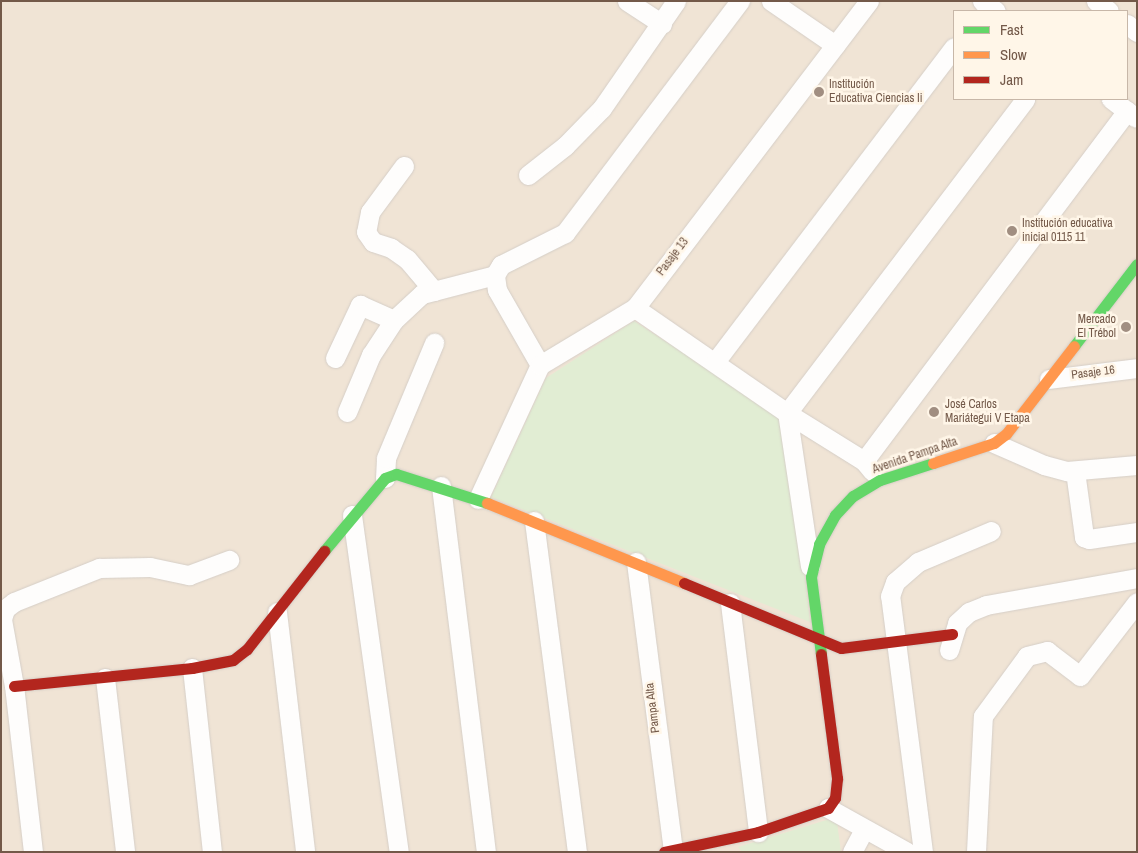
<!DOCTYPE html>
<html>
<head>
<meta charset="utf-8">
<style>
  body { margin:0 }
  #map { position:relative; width:1138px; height:853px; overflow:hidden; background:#f6f1e8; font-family:"Archivo Narrow",sans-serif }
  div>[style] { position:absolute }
  .residential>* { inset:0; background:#f0e4d5 }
  .green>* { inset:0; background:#e1edd3 }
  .roads { filter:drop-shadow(0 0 1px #d5cec7) drop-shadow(0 0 1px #d5cec7) }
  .street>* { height:19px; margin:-9.5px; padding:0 9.5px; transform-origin:9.5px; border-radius:9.5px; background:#fefdfc }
  .fast>* { height:11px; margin:-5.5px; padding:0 5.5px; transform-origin:5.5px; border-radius:5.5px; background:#63d668 }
  .slow>* { height:11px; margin:-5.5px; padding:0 5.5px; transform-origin:5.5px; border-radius:5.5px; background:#ff974d }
  .jam>* { height:11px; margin:-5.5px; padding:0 5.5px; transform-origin:5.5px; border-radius:5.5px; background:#b3261e }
  .dots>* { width:14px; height:14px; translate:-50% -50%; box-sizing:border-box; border:2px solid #fff6e8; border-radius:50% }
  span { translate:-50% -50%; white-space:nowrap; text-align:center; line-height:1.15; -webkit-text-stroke:5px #fff6e8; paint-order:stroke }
  .poi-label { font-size:12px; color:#735949 }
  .left { translate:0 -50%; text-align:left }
  .right { translate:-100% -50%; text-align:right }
  .street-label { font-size:12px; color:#735949 }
  .frame { position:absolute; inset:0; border:2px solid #735949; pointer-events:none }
  .legend { position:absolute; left:953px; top:10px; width:175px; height:90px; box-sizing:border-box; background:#fff6e8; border:1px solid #c7b7a8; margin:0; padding:6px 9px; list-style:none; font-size:15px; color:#735949 }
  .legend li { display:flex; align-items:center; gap:10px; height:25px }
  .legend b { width:25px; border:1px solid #c7b7a8 }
</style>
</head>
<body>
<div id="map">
  <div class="residential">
    <div style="clip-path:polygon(evenodd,1px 1px,1137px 1px,1137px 852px,1px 852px,1px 1px,954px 11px,1127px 11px,1127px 99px,954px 99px,954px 11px)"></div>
  </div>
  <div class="green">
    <div style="clip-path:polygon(634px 321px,786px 419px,810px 622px,491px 497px,546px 378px)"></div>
    <div style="clip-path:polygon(833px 818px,837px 822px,841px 852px,742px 852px,738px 847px)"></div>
  </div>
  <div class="roads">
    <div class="street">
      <div style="left:627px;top:1px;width:42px;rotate:33.3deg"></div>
      <div style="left:771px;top:1px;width:78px;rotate:34.5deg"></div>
      <div style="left:982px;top:1px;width:17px;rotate:36deg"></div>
      <div style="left:1096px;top:1px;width:16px;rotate:38deg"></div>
      <div style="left:1127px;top:24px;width:13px;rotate:39deg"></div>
      <div style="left:1111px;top:99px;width:31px;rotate:37deg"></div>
      <div style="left:404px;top:166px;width:57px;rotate:126.5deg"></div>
      <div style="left:370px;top:212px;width:20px;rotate:101deg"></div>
      <div style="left:366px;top:232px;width:12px;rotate:55deg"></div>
      <div style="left:373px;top:242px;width:19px;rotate:18deg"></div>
      <div style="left:391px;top:248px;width:19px;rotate:35deg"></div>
      <div style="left:407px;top:259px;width:42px;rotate:49.8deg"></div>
      <div style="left:528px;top:175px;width:47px;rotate:-38.1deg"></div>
      <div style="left:565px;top:146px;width:53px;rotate:-45.8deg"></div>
      <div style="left:602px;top:108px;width:130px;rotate:-55.3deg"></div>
      <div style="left:635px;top:308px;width:185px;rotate:34.6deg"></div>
      <div style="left:787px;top:413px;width:91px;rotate:31.9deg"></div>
      <div style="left:864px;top:461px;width:13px;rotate:51deg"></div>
      <div style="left:335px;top:358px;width:59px;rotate:-64.7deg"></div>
      <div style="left:360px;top:305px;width:37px;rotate:24deg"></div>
      <div style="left:715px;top:362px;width:395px;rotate:-52.8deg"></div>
      <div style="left:540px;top:365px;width:86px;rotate:-119.8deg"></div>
      <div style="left:497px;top:290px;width:15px;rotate:-98deg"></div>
      <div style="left:495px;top:275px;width:12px;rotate:-59deg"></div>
      <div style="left:501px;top:265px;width:72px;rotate:-26.6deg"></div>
      <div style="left:565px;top:233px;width:291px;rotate:-53deg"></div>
      <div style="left:1049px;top:379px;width:89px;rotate:-7.1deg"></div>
      <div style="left:347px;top:412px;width:62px;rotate:-67.2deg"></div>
      <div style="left:371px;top:355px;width:42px;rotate:-56.7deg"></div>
      <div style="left:394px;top:320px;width:38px;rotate:-43deg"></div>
      <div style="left:422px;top:294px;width:75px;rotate:-14.6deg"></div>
      <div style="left:994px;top:443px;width:55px;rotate:23.7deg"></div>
      <div style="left:1044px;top:465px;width:24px;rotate:15deg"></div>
      <div style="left:1067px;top:471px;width:70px;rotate:-4.9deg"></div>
      <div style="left:864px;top:461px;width:438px;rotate:-53.1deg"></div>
      <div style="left:1075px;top:471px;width:67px;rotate:82.2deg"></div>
      <div style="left:1084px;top:537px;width:5px;rotate:22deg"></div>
      <div style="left:1089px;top:539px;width:49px;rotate:-8.3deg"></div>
      <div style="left:385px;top:478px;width:20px;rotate:-87deg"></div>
      <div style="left:386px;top:458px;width:125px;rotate:-67.3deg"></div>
      <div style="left:441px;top:486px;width:369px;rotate:83deg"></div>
      <div style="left:478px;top:499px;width:148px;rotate:-65.2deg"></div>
      <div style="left:540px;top:365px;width:111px;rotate:-31deg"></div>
      <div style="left:635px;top:308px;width:386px;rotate:-52.7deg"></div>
      <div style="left:352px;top:515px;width:340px;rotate:82.1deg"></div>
      <div style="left:534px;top:521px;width:334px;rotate:82.6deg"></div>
      <div style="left:636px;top:562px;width:292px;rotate:82.7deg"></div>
      <div style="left:810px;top:566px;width:155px;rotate:-98.5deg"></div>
      <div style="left:787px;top:413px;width:394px;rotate:-52.8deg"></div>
      <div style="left:730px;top:603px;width:231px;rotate:83deg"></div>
      <div style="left:277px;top:612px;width:242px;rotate:83.3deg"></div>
      <div style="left:949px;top:650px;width:28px;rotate:-73deg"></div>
      <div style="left:957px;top:623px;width:16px;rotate:-43deg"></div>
      <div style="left:969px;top:612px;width:18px;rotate:-22deg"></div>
      <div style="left:986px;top:605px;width:153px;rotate:-10.1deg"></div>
      <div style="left:192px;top:668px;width:185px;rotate:83.8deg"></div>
      <div style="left:105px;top:678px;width:175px;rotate:83.4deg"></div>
      <div style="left:828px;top:808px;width:90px;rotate:29.1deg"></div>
      <div style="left:33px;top:852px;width:167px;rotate:-96.5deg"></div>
      <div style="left:14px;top:686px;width:68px;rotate:-100.2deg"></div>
      <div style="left:2px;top:619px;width:10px;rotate:-73deg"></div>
      <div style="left:5px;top:609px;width:11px;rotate:-38deg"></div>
      <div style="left:14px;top:602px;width:92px;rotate:-21.8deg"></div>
      <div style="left:99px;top:568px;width:51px;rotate:-1.1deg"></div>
      <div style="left:150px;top:567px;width:40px;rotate:12deg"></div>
      <div style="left:189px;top:575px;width:43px;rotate:-20.6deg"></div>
      <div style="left:852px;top:852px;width:26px;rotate:-62deg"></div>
      <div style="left:923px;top:852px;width:258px;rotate:-97.3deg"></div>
      <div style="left:890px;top:596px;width:15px;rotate:-70deg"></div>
      <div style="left:895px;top:582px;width:30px;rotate:-41deg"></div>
      <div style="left:918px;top:562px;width:79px;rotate:-23deg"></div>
      <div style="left:976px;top:852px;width:136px;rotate:-87.1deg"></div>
      <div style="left:983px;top:716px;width:74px;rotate:-53.7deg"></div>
      <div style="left:1027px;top:656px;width:21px;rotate:-14deg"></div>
      <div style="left:1047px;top:651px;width:41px;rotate:37.1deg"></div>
      <div style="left:1080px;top:676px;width:93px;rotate:-52.4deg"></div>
    </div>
    <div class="fast">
      <div style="left:1074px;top:346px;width:103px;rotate:-52.5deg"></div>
      <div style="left:324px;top:551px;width:95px;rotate:-50.1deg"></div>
      <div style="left:385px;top:478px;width:12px;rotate:-20deg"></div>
      <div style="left:396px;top:474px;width:96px;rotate:17.7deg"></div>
      <div style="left:821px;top:654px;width:78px;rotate:-97.4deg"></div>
      <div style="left:811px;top:577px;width:34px;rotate:-76deg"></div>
      <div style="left:819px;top:544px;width:33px;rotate:-61deg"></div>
      <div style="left:835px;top:515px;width:26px;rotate:-47deg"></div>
      <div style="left:853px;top:496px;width:31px;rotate:-31deg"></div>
      <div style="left:880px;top:480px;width:56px;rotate:-17.8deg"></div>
    </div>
    <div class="slow">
      <div style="left:933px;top:463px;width:64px;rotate:-18.2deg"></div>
      <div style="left:994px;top:443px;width:15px;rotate:-37deg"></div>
      <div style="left:1006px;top:434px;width:111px;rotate:-52.3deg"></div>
      <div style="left:487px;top:503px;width:213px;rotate:22.1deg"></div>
    </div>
    <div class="jam">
      <div style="left:684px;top:583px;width:170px;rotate:22.5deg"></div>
      <div style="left:841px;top:648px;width:112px;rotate:-7.2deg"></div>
      <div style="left:14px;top:686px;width:179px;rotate:-5.8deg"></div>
      <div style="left:192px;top:668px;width:42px;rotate:-11deg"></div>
      <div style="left:233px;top:660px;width:18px;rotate:-38deg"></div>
      <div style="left:247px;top:649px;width:125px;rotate:-51.8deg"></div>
      <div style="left:664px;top:852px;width:96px;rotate:-12deg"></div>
      <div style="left:758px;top:832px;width:74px;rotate:-18.9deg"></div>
      <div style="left:828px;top:808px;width:12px;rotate:-55deg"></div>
      <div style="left:835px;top:798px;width:20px;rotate:-84deg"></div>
      <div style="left:837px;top:778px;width:125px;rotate:-97.4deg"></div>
    </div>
  </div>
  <div class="dots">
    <div style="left:819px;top:92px;background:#a18e81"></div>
    <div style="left:1012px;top:231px;background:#a18e81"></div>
    <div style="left:1126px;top:327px;background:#a18e81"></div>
    <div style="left:934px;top:412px;background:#a18e81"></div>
  </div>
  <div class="poi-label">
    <span class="left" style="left:829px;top:92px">Institución<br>Educativa Ciencias Ii</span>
    <span class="left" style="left:1022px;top:231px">Institución educativa<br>inicial 0115 11</span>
    <span class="right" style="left:1116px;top:327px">Mercado<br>El Trébol</span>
    <span class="left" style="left:945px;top:412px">José Carlos<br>Mariátegui V Etapa</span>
  </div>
  <div class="street-label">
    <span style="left:673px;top:257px;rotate:-53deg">Pasaje 13</span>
    <span style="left:1093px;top:373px;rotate:-7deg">Pasaje 16</span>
    <span style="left:915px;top:456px;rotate:-19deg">Avenida Pampa Alta</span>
    <span style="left:653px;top:708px;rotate:-97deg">Pampa Alta</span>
  </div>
  <div class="frame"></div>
  <ul class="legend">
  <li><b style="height:6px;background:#63d668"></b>Fast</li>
  <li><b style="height:6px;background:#ff974d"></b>Slow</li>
  <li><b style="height:6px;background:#b3261e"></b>Jam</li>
  </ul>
</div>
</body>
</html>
